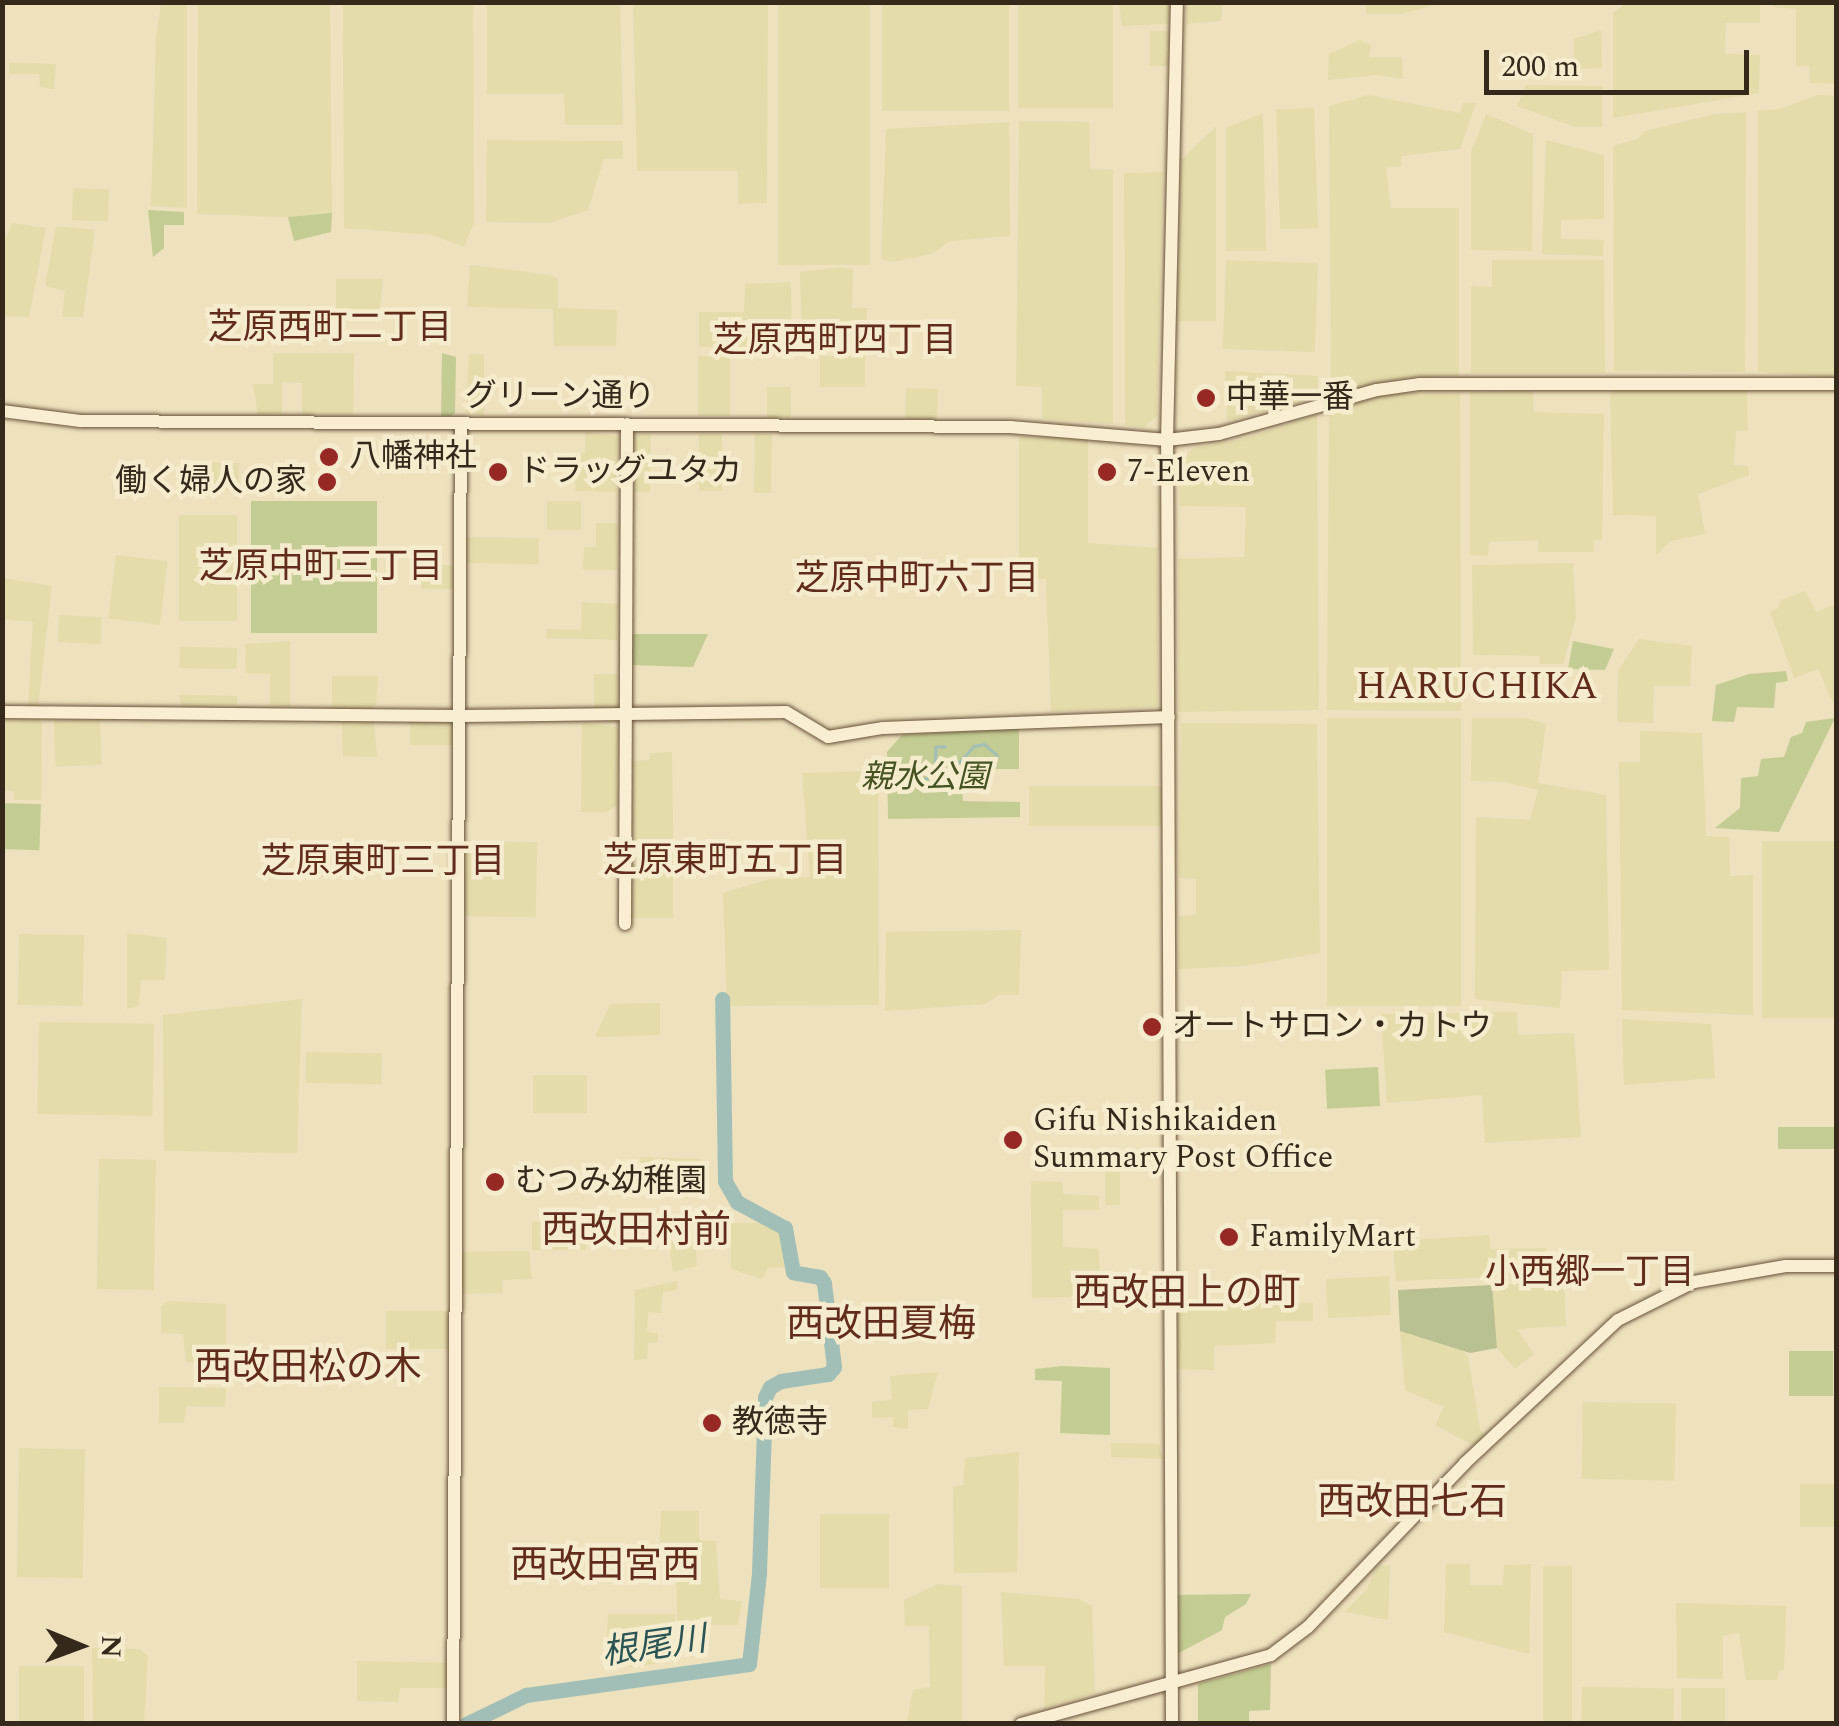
<!DOCTYPE html>
<html>
<head>
<meta charset="utf-8">
<style>
  body { margin:0 }
  #map { position:relative; width:1839px; height:1726px; overflow:hidden; background:#eee1be; font-family:Spectral,"Noto Sans JP",serif }
  div>[style] { position:absolute }
  .farmland>* { inset:0; background:#e4dcab; transform-origin:0 0 }
  .green>* { inset:0; background:#c3cc92; transform-origin:0 0 }
  .cemetery>* { inset:0; background:#b9c092 }
  .stream>* { height:2.5px; margin:-1.25px; padding:0 1.25px; transform-origin:1.25px; border-radius:1.25px; background:#a1bfb7 }
  .river>* { height:15px; margin:-7.5px; padding:0 7.5px; transform-origin:7.5px; border-radius:7.5px; background:#a1bfb7 }
  .roads { filter:drop-shadow(0 0 2px #68523a) drop-shadow(0 0 2px #68523a) }
  .secondary>* { height:12px; margin:-6px; padding:0 6px; transform-origin:6px; border-radius:6px; background:#f9eed1 }
  .dots>* { width:28px; height:28px; translate:-50% -50%; box-sizing:border-box; border:5px solid #f5ebcd; border-radius:50% }
  span { translate:-50% -50%; white-space:nowrap; text-align:center; line-height:1.15; -webkit-text-stroke:9px #f5ebcd; paint-order:stroke }
  .street-label { font-size:32px; color:#35291c }
  .poi-label { font-size:32px; color:#35291c }
  .left { translate:0 -50%; text-align:left }
  .right { translate:-100% -50%; text-align:right }
  .park-label { font-size:32px; color:#455222; font-style:italic }
  .neighbourhood-label { font-size:35px; color:#622c1b }
  .water-label { font-size:35px; color:#2a5554; font-style:italic }
  .quarter-label { font-size:38px; color:#622c1b }
  .frame { position:absolute; inset:0; border:5px solid #35291c; pointer-events:none }
  .north { position:absolute; left:30px; top:1596px; width:100px; height:100px; -webkit-text-stroke:8px #f5ebcd; paint-order:stroke; rotate:91deg; font-size:28px; font-weight:700; line-height:40px; text-align:center; color:#35291c }
  .north::after { content:''; display:block; margin:auto; width:35px; height:45px; background:#35291c; clip-path:polygon(50% 0,100% 100%,50% 72%,0 100%) }
  .scale { position:absolute; left:1484px; top:50px; width:265px; height:45px; box-sizing:border-box; border:5px solid #35291c; border-top:0; padding-left:12px; font-size:30px; line-height:35px; white-space:nowrap; color:#35291c; -webkit-text-stroke:8px #f5ebcd; paint-order:stroke }
</style>
</head>
<body>
<div id="map">
  <div class="farmland">
    <div style="clip-path:polygon(1240px 2px,1222px 5px,1221px 21px,1186px 24px,1186px 3px)"></div>
    <div style="clip-path:polygon(103px 3px,187px 3px,187px 208px,151px 206px,156px 38px,161px 4px)"></div>
    <div style="clip-path:polygon(198px 3px,330px 3px,332px 213px,288px 217px,197px 214px)"></div>
    <div style="clip-path:polygon(343px 3px,473px 3px,474px 223px,464px 247px,433px 235px,344px 228px)"></div>
    <div style="clip-path:polygon(487px 3px,620px 3px,623px 125px,565px 125px,564px 94px,487px 94px)"></div>
    <div style="clip-path:polygon(633px 3px,768px 3px,767px 203px,738px 204px,738px 171px,637px 171px)"></div>
    <div style="left:778px;top:3px;width:92px;height:262px"></div>
    <div style="left:882px;top:3px;width:127px;height:108px"></div>
    <div style="left:1018px;top:3px;width:95px;height:105px"></div>
    <div style="clip-path:polygon(1119px 3px,1169px 3px,1169px 24px,1122px 26px)"></div>
    <div style="clip-path:polygon(1366px 3px,1439px 2px,1439px 4px,1401px 14px,1366px 14px)"></div>
    <div style="clip-path:polygon(1626px 3px,1760px 3px,1760px 23px,1726px 23px,1725px 54px,1760px 55px,1759px 93px,1613px 118px,1613px 13px)"></div>
    <div style="clip-path:polygon(1773px 3px,1836px 3px,1836px 84px,1810px 83px,1809px 66px,1796px 66px,1796px 9px,1773px 7px)"></div>
    <div style="clip-path:polygon(1601px 30px,1602px 68px,1574px 69px,1574px 39px)"></div>
    <div style="left:1150px;top:31px;width:19px;height:35px"></div>
    <div style="clip-path:polygon(1360px 40px,1371px 45px,1369px 57px,1402px 57px,1403px 79px,1378px 75px,1328px 80px,1329px 54px)"></div>
    <div style="clip-path:polygon(9px 63px,56px 64px,54px 89px,40px 87px,39px 74px,9px 74px)"></div>
    <div style="clip-path:polygon(1526px 85px,1602px 86px,1602px 127px,1575px 127px,1517px 106px)"></div>
    <div style="clip-path:polygon(1368px 95px,1460px 113px,1463px 103px,1476px 103px,1460px 149px,1401px 156px,1401px 166px,1386px 168px,1391px 208px,1459px 208px,1459px 376px,1413px 377px,1331px 395px,1329px 106px)"></div>
    <div style="clip-path:polygon(1817px 95px,1836px 96px,1836px 378px,1758px 372px,1758px 111px,1780px 109px)"></div>
    <div style="left:1314px;top:108px;width:120px;height:38px;rotate:88deg"></div>
    <div style="clip-path:polygon(1746px 112px,1745px 372px,1614px 371px,1613px 146px,1637px 139px,1645px 131px,1715px 114px)"></div>
    <div style="clip-path:polygon(1263px 113px,1266px 251px,1226px 251px,1226px 128px)"></div>
    <div style="clip-path:polygon(1486px 114px,1533px 134px,1532px 251px,1471px 250px,1471px 152px)"></div>
    <div style="clip-path:polygon(1019px 121px,1089px 122px,1090px 169px,1113px 170px,1113px 424px,1042px 419px,1042px 387px,1016px 386px)"></div>
    <div style="clip-path:polygon(1009px 122px,1010px 236px,950px 241px,932px 254px,892px 262px,881px 259px,886px 129px)"></div>
    <div style="clip-path:polygon(1216px 126px,1216px 321px,1177px 321px,1181px 160px)"></div>
    <div style="clip-path:polygon(487px 140px,623px 141px,623px 159px,604px 159px,588px 210px,549px 223px,486px 222px)"></div>
    <div style="clip-path:polygon(1546px 140px,1604px 155px,1604px 219px,1561px 220px,1561px 239px,1604px 240px,1603px 256px,1542px 254px)"></div>
    <div style="clip-path:polygon(1163px 172px,1157px 416px,1143px 428px,1125px 425px,1124px 173px)"></div>
    <div style="left:73px;top:188px;width:36px;height:32px;rotate:2deg"></div>
    <div style="clip-path:polygon(12px 223px,46px 228px,29px 317px,3px 316px,3px 245px)"></div>
    <div style="clip-path:polygon(56px 226px,95px 230px,83px 317px,62px 317px,65px 291px,45px 286px)"></div>
    <div style="left:1226px;top:260px;width:92px;height:89px;rotate:2deg"></div>
    <div style="clip-path:polygon(1492px 260px,1604px 260px,1605px 373px,1471px 373px,1471px 286px,1492px 287px)"></div>
    <div style="clip-path:polygon(470px 265px,551px 275px,558px 279px,558px 308px,617px 310px,616px 346px,554px 346px,553px 309px,467px 307px)"></div>
    <div style="clip-path:polygon(842px 267px,853px 269px,852px 308px,867px 308px,866px 348px,802px 348px,800px 272px)"></div>
    <div style="clip-path:polygon(336px 279px,383px 279px,380px 309px,336px 312px)"></div>
    <div style="clip-path:polygon(791px 282px,792px 344px,788px 348px,699px 347px,699px 312px,744px 312px,745px 284px)"></div>
    <div style="clip-path:polygon(273px 353px,354px 353px,353px 415px,302px 415px,302px 383px,282px 382px,282px 414px,258px 415px,253px 384px,273px 384px)"></div>
    <div style="clip-path:polygon(469px 354px,484px 354px,484px 416px,466px 413px)"></div>
    <div style="left:698px;top:356px;width:32px;height:60px"></div>
    <div style="left:820px;top:356px;width:45px;height:31px"></div>
    <div style="clip-path:polygon(1225px 371px,1318px 376px,1318px 397px,1227px 421px)"></div>
    <div style="left:767px;top:387px;width:24px;height:31px"></div>
    <div style="left:906px;top:388px;width:32px;height:31px;rotate:2deg"></div>
    <div style="clip-path:polygon(1747px 388px,1748px 431px,1736px 431px,1734px 465px,1748px 466px,1749px 475px,1698px 494px,1705px 534px,1670px 541px,1656px 555px,1656px 516px,1613px 515px,1610px 395px,1615px 389px)"></div>
    <div style="clip-path:polygon(1533px 391px,1534px 412px,1604px 414px,1602px 540px,1594px 540px,1593px 552px,1538px 552px,1538px 540px,1489px 542px,1488px 556px,1470px 555px,1470px 392px)"></div>
    <div style="clip-path:polygon(1392px 392px,1460px 393px,1461px 711px,1327px 710px,1329px 411px)"></div>
    <div style="clip-path:polygon(1317px 414px,1319px 710px,1178px 712px,1178px 559px,1244px 557px,1246px 507px,1180px 506px,1178px 466px,1193px 448px,1239px 440px)"></div>
    <div style="clip-path:polygon(585px 432px,618px 436px,616px 492px,575px 491px,577px 453px,585px 453px)"></div>
    <div style="clip-path:polygon(651px 433px,650px 492px,635px 492px,633px 435px)"></div>
    <div style="left:699px;top:434px;width:23px;height:57px"></div>
    <div style="left:772px;top:434px;width:59px;height:17px;rotate:91deg"></div>
    <div style="clip-path:polygon(1019px 437px,1088px 438px,1088px 543px,1158px 548px,1158px 707px,1051px 712px,1046px 579px,1019px 578px)"></div>
    <div style="left:180px;top:462px;width:59px;height:27px;rotate:1deg"></div>
    <div style="left:547px;top:501px;width:34px;height:29px"></div>
    <div style="left:179px;top:515px;width:58px;height:106px"></div>
    <div style="clip-path:polygon(596px 523px,618px 523px,617px 570px,583px 570px,584px 547px,596px 547px)"></div>
    <div style="left:466px;top:537px;width:73px;height:26px;rotate:1deg"></div>
    <div style="left:116px;top:555px;width:52px;height:64px;rotate:7deg"></div>
    <div style="clip-path:polygon(1573px 563px,1576px 617px,1563px 664px,1540px 664px,1539px 656px,1473px 655px,1472px 565px)"></div>
    <div style="left:421px;top:565px;width:32px;height:24px"></div>
    <div style="clip-path:polygon(2px 578px,52px 586px,38px 707px,28px 706px,33px 622px,3px 619px)"></div>
    <div style="clip-path:polygon(1805px 591px,1816px 612px,1836px 604px,1836px 710px,1818px 669px,1794px 678px,1770px 612px,1778px 608px,1781px 600px)"></div>
    <div style="clip-path:polygon(582px 602px,618px 604px,617px 640px,546px 638px,547px 629px,581px 630px)"></div>
    <div style="left:59px;top:615px;width:43px;height:27px;rotate:3deg"></div>
    <div style="clip-path:polygon(1639px 639px,1692px 646px,1690px 686px,1654px 686px,1653px 723px,1617px 722px,1618px 671px)"></div>
    <div style="clip-path:polygon(290px 641px,290px 707px,270px 706px,270px 674px,246px 673px,245px 644px)"></div>
    <div style="left:180px;top:647px;width:57px;height:21px;rotate:1deg"></div>
    <div style="left:594px;top:674px;width:23px;height:35px"></div>
    <div style="clip-path:polygon(332px 676px,378px 676px,376px 704px,372px 709px,332px 710px)"></div>
    <div style="clip-path:polygon(179px 695px,237px 696px,237px 705px,182px 707px)"></div>
    <div style="clip-path:polygon(3px 718px,39px 718px,42px 723px,41px 800px,14px 800px,14px 791px,3px 791px)"></div>
    <div style="left:100px;top:718px;width:47px;height:46px;rotate:88deg"></div>
    <div style="left:1327px;top:718px;width:134px;height:288px"></div>
    <div style="clip-path:polygon(1472px 718px,1525px 718px,1546px 724px,1538px 783px,1606px 795px,1609px 970px,1562px 971px,1560px 1008px,1475px 999px,1476px 817px,1530px 820px,1538px 790px,1504px 782px,1471px 781px)"></div>
    <div style="clip-path:polygon(342px 720px,374px 721px,377px 757px,343px 756px)"></div>
    <div style="left:410px;top:721px;width:43px;height:24px"></div>
    <div style="clip-path:polygon(582px 723px,618px 727px,617px 806px,606px 812px,581px 812px)"></div>
    <div style="clip-path:polygon(1181px 723px,1317px 724px,1320px 953px,1244px 966px,1178px 969px,1179px 916px,1196px 915px,1196px 879px,1179px 878px)"></div>
    <div style="clip-path:polygon(1640px 731px,1702px 733px,1706px 836px,1729px 837px,1730px 876px,1753px 875px,1753px 1015px,1622px 1010px,1619px 762px,1640px 762px)"></div>
    <div style="clip-path:polygon(672px 752px,673px 845px,630px 845px,631px 761px,649px 760px,650px 753px)"></div>
    <div style="clip-path:polygon(878px 771px,879px 1005px,727px 1006px,723px 893px,770px 879px,810px 877px,802px 773px)"></div>
    <div style="left:1029px;top:786px;width:133px;height:40px"></div>
    <div style="left:464px;top:841px;width:73px;height:75px;rotate:1deg"></div>
    <div style="left:1762px;top:841px;width:74px;height:177px"></div>
    <div style="left:631px;top:864px;width:42px;height:54px"></div>
    <div style="clip-path:polygon(1021px 930px,1019px 995px,998px 995px,985px 1004px,885px 1011px,886px 932px)"></div>
    <div style="clip-path:polygon(127px 933px,167px 938px,165px 980px,141px 980px,139px 1006px,127px 1009px)"></div>
    <div style="left:19px;top:934px;width:65px;height:71px;rotate:1deg"></div>
    <div style="clip-path:polygon(302px 999px,297px 1153px,164px 1151px,163px 1015px)"></div>
    <div style="clip-path:polygon(660px 1003px,660px 1035px,595px 1037px,610px 1004px)"></div>
    <div style="clip-path:polygon(1517px 1012px,1518px 1035px,1574px 1033px,1581px 1137px,1485px 1143px,1482px 1095px,1387px 1103px,1381px 1014px)"></div>
    <div style="clip-path:polygon(1622px 1019px,1711px 1024px,1715px 1078px,1624px 1085px)"></div>
    <div style="left:39px;top:1022px;width:115px;height:92px;rotate:1deg"></div>
    <div style="left:306px;top:1052px;width:76px;height:31px;rotate:1deg"></div>
    <div style="left:533px;top:1075px;width:54px;height:38px"></div>
    <div style="left:99px;top:1159px;width:57px;height:130px;rotate:1deg"></div>
    <div style="left:700px;top:1159px;width:31px;height:60px;rotate:92deg"></div>
    <div style="left:1105px;top:1160px;width:15px;height:45px"></div>
    <div style="clip-path:polygon(1031px 1181px,1063px 1182px,1063px 1194px,1099px 1196px,1099px 1210px,1063px 1210px,1063px 1247px,1099px 1249px,1100px 1296px,1032px 1298px)"></div>
    <div style="left:532px;top:1222px;width:54px;height:28px"></div>
    <div style="clip-path:polygon(731px 1223px,758px 1223px,784px 1230px,786px 1267px,768px 1268px,762px 1279px,731px 1269px)"></div>
    <div style="clip-path:polygon(695px 1231px,697px 1266px,673px 1272px,668px 1232px)"></div>
    <div style="clip-path:polygon(1489px 1235px,1491px 1249px,1546px 1248px,1547px 1275px,1396px 1281px,1393px 1241px)"></div>
    <div style="clip-path:polygon(529px 1251px,532px 1279px,503px 1280px,502px 1293px,460px 1294px,461px 1252px)"></div>
    <div style="left:1389px;top:1276px;width:39px;height:63px;rotate:87deg"></div>
    <div style="clip-path:polygon(677px 1281px,677px 1290px,663px 1292px,661px 1313px,648px 1312px,647px 1332px,658px 1334px,657px 1343px,648px 1343px,647px 1359px,634px 1360px,635px 1290px)"></div>
    <div style="clip-path:polygon(1564px 1281px,1566px 1326px,1517px 1329px,1534px 1354px,1515px 1369px,1497px 1348px,1492px 1285px)"></div>
    <div style="clip-path:polygon(169px 1301px,226px 1304px,226px 1363px,186px 1362px,183px 1334px,161px 1333px,161px 1307px)"></div>
    <div style="clip-path:polygon(1183px 1303px,1313px 1303px,1313px 1321px,1276px 1321px,1275px 1343px,1214px 1346px,1214px 1370px,1177px 1369px,1176px 1307px)"></div>
    <div style="left:386px;top:1311px;width:66px;height:38px"></div>
    <div style="clip-path:polygon(1400px 1331px,1459px 1348px,1468px 1356px,1480px 1430px,1487px 1436px,1478px 1448px,1435px 1425px,1444px 1407px,1405px 1390px)"></div>
    <div style="clip-path:polygon(938px 1372px,928px 1409px,908px 1410px,908px 1429px,893px 1427px,893px 1417px,872px 1418px,872px 1402px,892px 1399px,890px 1376px)"></div>
    <div style="clip-path:polygon(159px 1387px,226px 1388px,225px 1407px,186px 1406px,184px 1423px,159px 1423px)"></div>
    <div style="left:1583px;top:1402px;width:93px;height:77px;rotate:1deg"></div>
    <div style="clip-path:polygon(1111px 1443px,1159px 1444px,1163px 1459px,1111px 1457px)"></div>
    <div style="left:19px;top:1448px;width:66px;height:129px;rotate:1deg"></div>
    <div style="clip-path:polygon(1019px 1452px,1017px 1572px,954px 1573px,953px 1486px,963px 1485px,965px 1458px)"></div>
    <div style="left:1800px;top:1484px;width:36px;height:43px"></div>
    <div style="clip-path:polygon(661px 1511px,699px 1511px,699px 1540px,716px 1541px,720px 1599px,742px 1601px,738px 1625px,677px 1624px,676px 1556px,659px 1555px)"></div>
    <div style="left:820px;top:1514px;width:69px;height:74px"></div>
    <div style="clip-path:polygon(1446px 1564px,1470px 1564px,1470px 1585px,1503px 1585px,1504px 1565px,1531px 1564px,1529px 1654px,1444px 1632px)"></div>
    <div style="clip-path:polygon(1390px 1565px,1388px 1620px,1345px 1612px,1367px 1589px,1376px 1567px)"></div>
    <div style="left:1543px;top:1566px;width:29px;height:157px"></div>
    <div style="clip-path:polygon(937px 1584px,962px 1586px,962px 1723px,907px 1723px,913px 1690px,930px 1687px,929px 1626px,905px 1626px,904px 1600px)"></div>
    <div style="clip-path:polygon(1001px 1592px,1079px 1599px,1092px 1606px,1095px 1693px,1044px 1708px,1045px 1666px,1004px 1666px)"></div>
    <div style="clip-path:polygon(1676px 1603px,1786px 1606px,1784px 1670px,1779px 1671px,1777px 1680px,1746px 1680px,1739px 1633px,1723px 1636px,1723px 1679px,1677px 1678px)"></div>
    <div style="clip-path:polygon(608px 1614px,675px 1614px,675px 1638px,658px 1639px,660px 1663px,629px 1667px,628px 1639px,607px 1639px)"></div>
    <div style="clip-path:polygon(92px 1648px,140px 1649px,148px 1656px,144px 1723px,93px 1723px)"></div>
    <div style="clip-path:polygon(357px 1661px,452px 1663px,451px 1688px,400px 1688px,398px 1702px,357px 1701px)"></div>
    <div style="left:19px;top:1666px;width:65px;height:57px"></div>
    <div style="left:1582px;top:1687px;width:92px;height:36px;rotate:1deg"></div>
    <div style="left:1681px;top:1688px;width:44px;height:35px"></div>
  </div>
  <div class="green">
    <div style="clip-path:polygon(148px 210px,184px 212px,184px 225px,164px 225px,164px 248px,153px 257px)"></div>
    <div style="clip-path:polygon(332px 213px,331px 232px,294px 241px,288px 217px)"></div>
    <div style="clip-path:polygon(442px 353px,456px 357px,455px 413px,451px 416px,441px 416px)"></div>
    <div style="left:251px;top:501px;width:126px;height:132px"></div>
    <div style="clip-path:polygon(634px 634px,708px 634px,693px 667px,630px 665px,630px 637px)"></div>
    <div style="clip-path:polygon(1573px 641px,1614px 649px,1605px 670px,1568px 669px)"></div>
    <div style="clip-path:polygon(1786px 671px,1788px 681px,1776px 683px,1774px 708px,1737px 707px,1734px 722px,1712px 721px,1716px 685px,1749px 674px)"></div>
    <div style="clip-path:polygon(1835px 718px,1779px 832px,1715px 828px,1740px 808px,1741px 778px,1758px 776px,1761px 759px,1784px 757px,1791px 737px,1802px 733px,1806px 722px)"></div>
    <div style="clip-path:polygon(1019px 728px,1019px 769px,961px 769px,963px 801px,1020px 802px,1020px 817px,888px 819px,887px 752px,902px 735px)"></div>
    <div style="left:3px;top:803px;width:38px;height:46px;rotate:2deg"></div>
    <div style="left:1378px;top:1067px;width:39px;height:53px;rotate:87deg"></div>
    <div style="left:1836px;top:1127px;width:22px;height:58px;rotate:90deg"></div>
    <div style="left:1789px;top:1351px;width:44px;height:45px"></div>
    <div style="clip-path:polygon(1062px 1366px,1110px 1368px,1110px 1435px,1060px 1433px,1062px 1381px,1035px 1380px,1035px 1369px)"></div>
    <div style="clip-path:polygon(1251px 1594px,1246px 1604px,1225px 1617px,1222px 1630px,1177px 1654px,1176px 1595px)"></div>
    <div style="clip-path:polygon(1271px 1664px,1270px 1710px,1249px 1711px,1249px 1723px,1198px 1723px,1198px 1684px)"></div>
  </div>
  <div class="cemetery">
    <div style="clip-path:polygon(1492px 1285px,1497px 1348px,1470px 1353px,1400px 1331px,1398px 1290px)"></div>
  </div>
  <div class="stream">
    <div style="left:945px;top:747px;width:9px;rotate:180deg"></div>
    <div style="left:936px;top:747px;width:25px;rotate:92deg"></div>
    <div style="left:935px;top:772px;width:14px;rotate:141deg"></div>
    <div style="left:924px;top:781px;width:7px;rotate:74deg"></div>
    <div style="left:926px;top:788px;width:26px;rotate:7deg"></div>
    <div style="left:952px;top:791px;width:23px;rotate:-85deg"></div>
    <div style="left:954px;top:768px;width:30px;rotate:-48deg"></div>
    <div style="left:974px;top:746px;width:10px;rotate:-11deg"></div>
    <div style="left:984px;top:744px;width:17px;rotate:40deg"></div>
  </div>
  <div class="river">
    <div style="left:466px;top:1724px;width:67px;rotate:-25.8deg"></div>
    <div style="left:526px;top:1695px;width:225px;rotate:-7.9deg"></div>
    <div style="left:749px;top:1664px;width:92px;rotate:-83.7deg"></div>
    <div style="left:759px;top:1573px;width:176px;rotate:-88deg"></div>
    <div style="left:765px;top:1397px;width:11px;rotate:-63deg"></div>
    <div style="left:770px;top:1387px;width:13px;rotate:-29deg"></div>
    <div style="left:781px;top:1381px;width:48px;rotate:-8.5deg"></div>
    <div style="left:828px;top:1374px;width:9px;rotate:-49deg"></div>
    <div style="left:834px;top:1367px;width:85px;rotate:-96.8deg"></div>
    <div style="left:824px;top:1283px;width:7px;rotate:-124deg"></div>
    <div style="left:820px;top:1277px;width:27px;rotate:-170deg"></div>
    <div style="left:793px;top:1272px;width:45px;rotate:-100.3deg"></div>
    <div style="left:785px;top:1228px;width:55px;rotate:-151.6deg"></div>
    <div style="left:737px;top:1202px;width:24px;rotate:-120deg"></div>
    <div style="left:725px;top:1181px;width:182px;rotate:-90.9deg"></div>
  </div>
  <div class="roads">
    <div class="secondary">
      <div style="left:2px;top:411px;width:79px;rotate:7.3deg"></div>
      <div style="left:80px;top:421px;width:930px;rotate:0.37deg"></div>
      <div style="left:1010px;top:427px;width:158px;rotate:4.7deg"></div>
      <div style="left:1167px;top:440px;width:52px;rotate:-6.6deg"></div>
      <div style="left:1219px;top:434px;width:164px;rotate:-15.6deg"></div>
      <div style="left:1377px;top:390px;width:42px;rotate:-8.1deg"></div>
      <div style="left:1419px;top:384px;width:417px"></div>
      <div style="left:2px;top:712px;width:457px;rotate:0.5deg"></div>
      <div style="left:459px;top:716px;width:327px;rotate:-0.7deg"></div>
      <div style="left:786px;top:712px;width:49px;rotate:30.8deg"></div>
      <div style="left:828px;top:737px;width:56px;rotate:-9.3deg"></div>
      <div style="left:883px;top:728px;width:286px;rotate:-2.2deg"></div>
      <div style="left:625px;top:924px;width:500px;rotate:-89.77deg"></div>
      <div style="left:453px;top:1724px;width:1300px;rotate:-89.65deg"></div>
      <div style="left:1021px;top:1724px;width:259px;rotate:-15.4deg"></div>
      <div style="left:1271px;top:1655px;width:46px;rotate:-37.1deg"></div>
      <div style="left:1308px;top:1627px;width:227px;rotate:-46.2deg"></div>
      <div style="left:1465px;top:1463px;width:209px;rotate:-43.1deg"></div>
      <div style="left:1618px;top:1320px;width:85px;rotate:-26.6deg"></div>
      <div style="left:1694px;top:1282px;width:93px;rotate:-9.9deg"></div>
      <div style="left:1786px;top:1266px;width:50px"></div>
      <div style="left:1172px;top:1724px;width:1284px;rotate:-90.22deg"></div>
      <div style="left:1167px;top:440px;width:438px;rotate:-88.7deg"></div>
    </div>
  </div>
  <div class="dots">
    <div style="left:1206px;top:398px;background:#962926"></div>
    <div style="left:329px;top:457px;background:#962926"></div>
    <div style="left:498px;top:472px;background:#962926"></div>
    <div style="left:1107px;top:472px;background:#962926"></div>
    <div style="left:327px;top:482px;background:#962926"></div>
    <div style="left:1152px;top:1027px;background:#962926"></div>
    <div style="left:1013px;top:1140px;background:#962926"></div>
    <div style="left:495px;top:1182px;background:#962926"></div>
    <div style="left:1229px;top:1237px;background:#962926"></div>
    <div style="left:712px;top:1423px;background:#962926"></div>
  </div>
  <div class="street-label">
    <span style="left:560px;top:397px">グリーン通り</span>
  </div>
  <div class="poi-label">
    <span class="left" style="left:1226px;top:398px">中華一番</span>
    <span class="left" style="left:349px;top:457px">八幡神社</span>
    <span class="left" style="left:518px;top:472px">ドラッグユタカ</span>
    <span class="left" style="left:1127px;top:472px">7-Eleven</span>
    <span class="right" style="left:307px;top:482px">働く婦人の家</span>
    <span class="left" style="left:1172px;top:1027px">オートサロン・カトウ</span>
    <span class="left" style="left:1033px;top:1140px">Gifu Nishikaiden<br>Summary Post Office</span>
    <span class="left" style="left:515px;top:1182px">むつみ幼稚園</span>
    <span class="left" style="left:1249px;top:1237px">FamilyMart</span>
    <span class="left" style="left:732px;top:1423px">教徳寺</span>
  </div>
  <div class="park-label">
    <span style="left:925px;top:778px">親水公園</span>
  </div>
  <div class="neighbourhood-label">
    <span style="left:330px;top:328px">芝原西町二丁目</span>
    <span style="left:835px;top:341px">芝原西町四丁目</span>
    <span style="left:321px;top:567px">芝原中町三丁目</span>
    <span style="left:917px;top:579px">芝原中町六丁目</span>
    <span style="left:725px;top:861px">芝原東町五丁目</span>
    <span style="left:383px;top:862px">芝原東町三丁目</span>
    <span style="left:1590px;top:1273px">小西郷一丁目</span>
  </div>
  <div class="water-label">
    <span style="left:654px;top:1647px;rotate:-8deg">根尾川</span>
  </div>
  <div class="quarter-label">
    <span style="left:1477px;top:688px">HARUCHIKA</span>
    <span style="left:636px;top:1232px">西改田村前</span>
    <span style="left:1187px;top:1295px">西改田上の町</span>
    <span style="left:881px;top:1326px">西改田夏梅</span>
    <span style="left:308px;top:1369px">西改田松の木</span>
    <span style="left:1412px;top:1504px">西改田七石</span>
    <span style="left:605px;top:1567px">西改田宮西</span>
  </div>
  <div class="frame"></div>
  <div class="north">N</div>
  <div class="scale">200 m</div>
</div>
</body>
</html>
